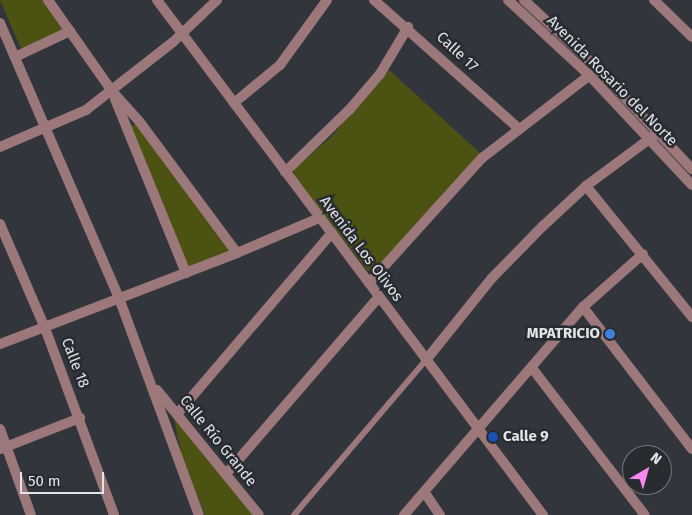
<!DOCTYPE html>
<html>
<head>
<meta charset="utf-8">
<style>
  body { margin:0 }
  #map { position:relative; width:692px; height:515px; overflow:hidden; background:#32363c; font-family:"Fira Sans",sans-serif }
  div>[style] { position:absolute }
  .green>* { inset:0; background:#4c5312 }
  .service>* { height:6px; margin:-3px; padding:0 3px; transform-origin:3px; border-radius:3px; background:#9c787a }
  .minor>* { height:10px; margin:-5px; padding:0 5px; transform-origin:5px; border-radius:5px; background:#9c787a }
  .tertiary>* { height:10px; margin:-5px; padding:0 5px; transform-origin:5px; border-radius:5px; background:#9c787a }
  .dots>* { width:14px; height:14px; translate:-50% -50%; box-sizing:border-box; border:2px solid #282c31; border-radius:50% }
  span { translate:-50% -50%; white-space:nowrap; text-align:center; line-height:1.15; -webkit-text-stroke:5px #282c31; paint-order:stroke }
  .street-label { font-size:15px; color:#e2e4e8 }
  .poi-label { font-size:15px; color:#e2e4e8; font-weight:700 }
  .right { translate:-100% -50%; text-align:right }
  .left { translate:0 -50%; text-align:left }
  .north { position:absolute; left:622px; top:445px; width:50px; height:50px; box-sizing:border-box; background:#282c31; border:1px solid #72767a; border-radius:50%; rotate:38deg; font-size:14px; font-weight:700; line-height:20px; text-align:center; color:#e2e4e8 }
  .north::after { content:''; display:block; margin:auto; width:18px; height:22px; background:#f489f0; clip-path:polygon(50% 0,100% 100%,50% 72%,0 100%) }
  .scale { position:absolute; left:20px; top:472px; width:84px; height:22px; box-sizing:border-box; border:2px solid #e2e4e8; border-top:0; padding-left:6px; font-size:15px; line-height:18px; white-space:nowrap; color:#e2e4e8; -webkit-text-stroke:4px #282c31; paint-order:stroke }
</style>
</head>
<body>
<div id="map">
  <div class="green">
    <div style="clip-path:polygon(0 0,43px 0,64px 31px,22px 51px)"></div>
    <div style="clip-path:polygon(388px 69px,480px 153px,377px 270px,368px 271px,293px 175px,294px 169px,331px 137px)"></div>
    <div style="clip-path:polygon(138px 124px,232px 251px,188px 268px,130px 126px)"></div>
    <div style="clip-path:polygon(173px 414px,254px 515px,205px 515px,183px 461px)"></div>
  </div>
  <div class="service">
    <div style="left:294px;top:515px;width:204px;rotate:-49.6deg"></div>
  </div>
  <div class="minor">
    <div style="left:48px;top:0;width:111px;rotate:54.9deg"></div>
    <div style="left:112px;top:91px;width:40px;rotate:48deg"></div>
    <div style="left:139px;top:121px;width:164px;rotate:53.4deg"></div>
    <div style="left:374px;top:0;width:193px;rotate:41.6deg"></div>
    <div style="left:654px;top:0;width:53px;rotate:44.2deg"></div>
    <div style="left:0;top:23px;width:300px;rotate:66.6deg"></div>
    <div style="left:119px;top:298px;width:231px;rotate:69.8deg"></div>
    <div style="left:15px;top:57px;width:61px;rotate:-25.3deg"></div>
    <div style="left:115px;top:99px;width:188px;rotate:67.8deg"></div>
    <div style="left:234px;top:103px;width:60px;rotate:-39.6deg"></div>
    <div style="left:280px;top:65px;width:80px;rotate:-54.1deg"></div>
    <div style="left:0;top:147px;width:94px;rotate:-23.3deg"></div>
    <div style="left:86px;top:110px;width:110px;rotate:-38deg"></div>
    <div style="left:173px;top:42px;width:61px;rotate:-43.7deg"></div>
    <div style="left:285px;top:172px;width:91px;rotate:-44.1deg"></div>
    <div style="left:350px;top:109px;width:46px;rotate:-49.4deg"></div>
    <div style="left:380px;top:74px;width:55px;rotate:-59.2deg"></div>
    <div style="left:586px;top:186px;width:169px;rotate:51deg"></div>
    <div style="left:0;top:224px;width:113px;rotate:66.6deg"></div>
    <div style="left:45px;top:328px;width:199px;rotate:69.7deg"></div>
    <div style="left:369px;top:283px;width:169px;rotate:-47.9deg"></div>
    <div style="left:482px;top:158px;width:143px;rotate:-37.6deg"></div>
    <div style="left:583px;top:307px;width:179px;rotate:52.5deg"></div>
    <div style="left:0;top:344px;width:254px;rotate:-21deg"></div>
    <div style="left:237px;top:253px;width:89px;rotate:-23.1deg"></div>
    <div style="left:426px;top:360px;width:105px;rotate:-51.2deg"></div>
    <div style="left:492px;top:278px;width:73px;rotate:-45.6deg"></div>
    <div style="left:543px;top:226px;width:59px;rotate:-42.9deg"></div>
    <div style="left:586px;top:186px;width:86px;rotate:-36.5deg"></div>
    <div style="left:532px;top:368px;width:185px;rotate:52.5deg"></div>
    <div style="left:157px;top:390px;width:161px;rotate:50.8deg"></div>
    <div style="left:178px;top:413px;width:237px;rotate:-49.5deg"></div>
    <div style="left:0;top:429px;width:91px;rotate:70.2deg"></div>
    <div style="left:0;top:449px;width:86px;rotate:-21.2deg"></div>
    <div style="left:226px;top:474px;width:233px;rotate:-49.2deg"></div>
    <div style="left:425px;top:493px;width:27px;rotate:56deg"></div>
    <div style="left:404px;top:515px;width:274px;rotate:-49.3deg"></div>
    <div style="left:583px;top:307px;width:80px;rotate:-41.5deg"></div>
  </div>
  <div class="tertiary">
    <div style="left:157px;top:0;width:644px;rotate:53.15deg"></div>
    <div style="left:508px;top:0;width:112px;rotate:42.8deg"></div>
    <div style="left:590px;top:76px;width:149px;rotate:46.9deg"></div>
    <div style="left:524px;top:0;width:100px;rotate:43deg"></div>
    <div style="left:597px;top:68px;width:139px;rotate:46.8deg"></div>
  </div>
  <div class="dots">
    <div style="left:610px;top:334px;background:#3f7fe0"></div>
    <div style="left:493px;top:437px;background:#1a4fb4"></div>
  </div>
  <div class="street-label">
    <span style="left:457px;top:52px;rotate:43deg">Calle 17</span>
    <span style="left:612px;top:81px;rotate:45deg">Avenida Rosario del Norte</span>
    <span style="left:361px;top:249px;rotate:53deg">Avenida Los Olivos</span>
    <span style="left:75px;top:363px;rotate:69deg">Calle 18</span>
    <span style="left:218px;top:441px;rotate:51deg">Calle Río Grande</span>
  </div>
  <div class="poi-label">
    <span class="right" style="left:600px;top:334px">MPATRICIO</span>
    <span class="left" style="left:503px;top:437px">Calle 9</span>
  </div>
  <div class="north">N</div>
  <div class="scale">50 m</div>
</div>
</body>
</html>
